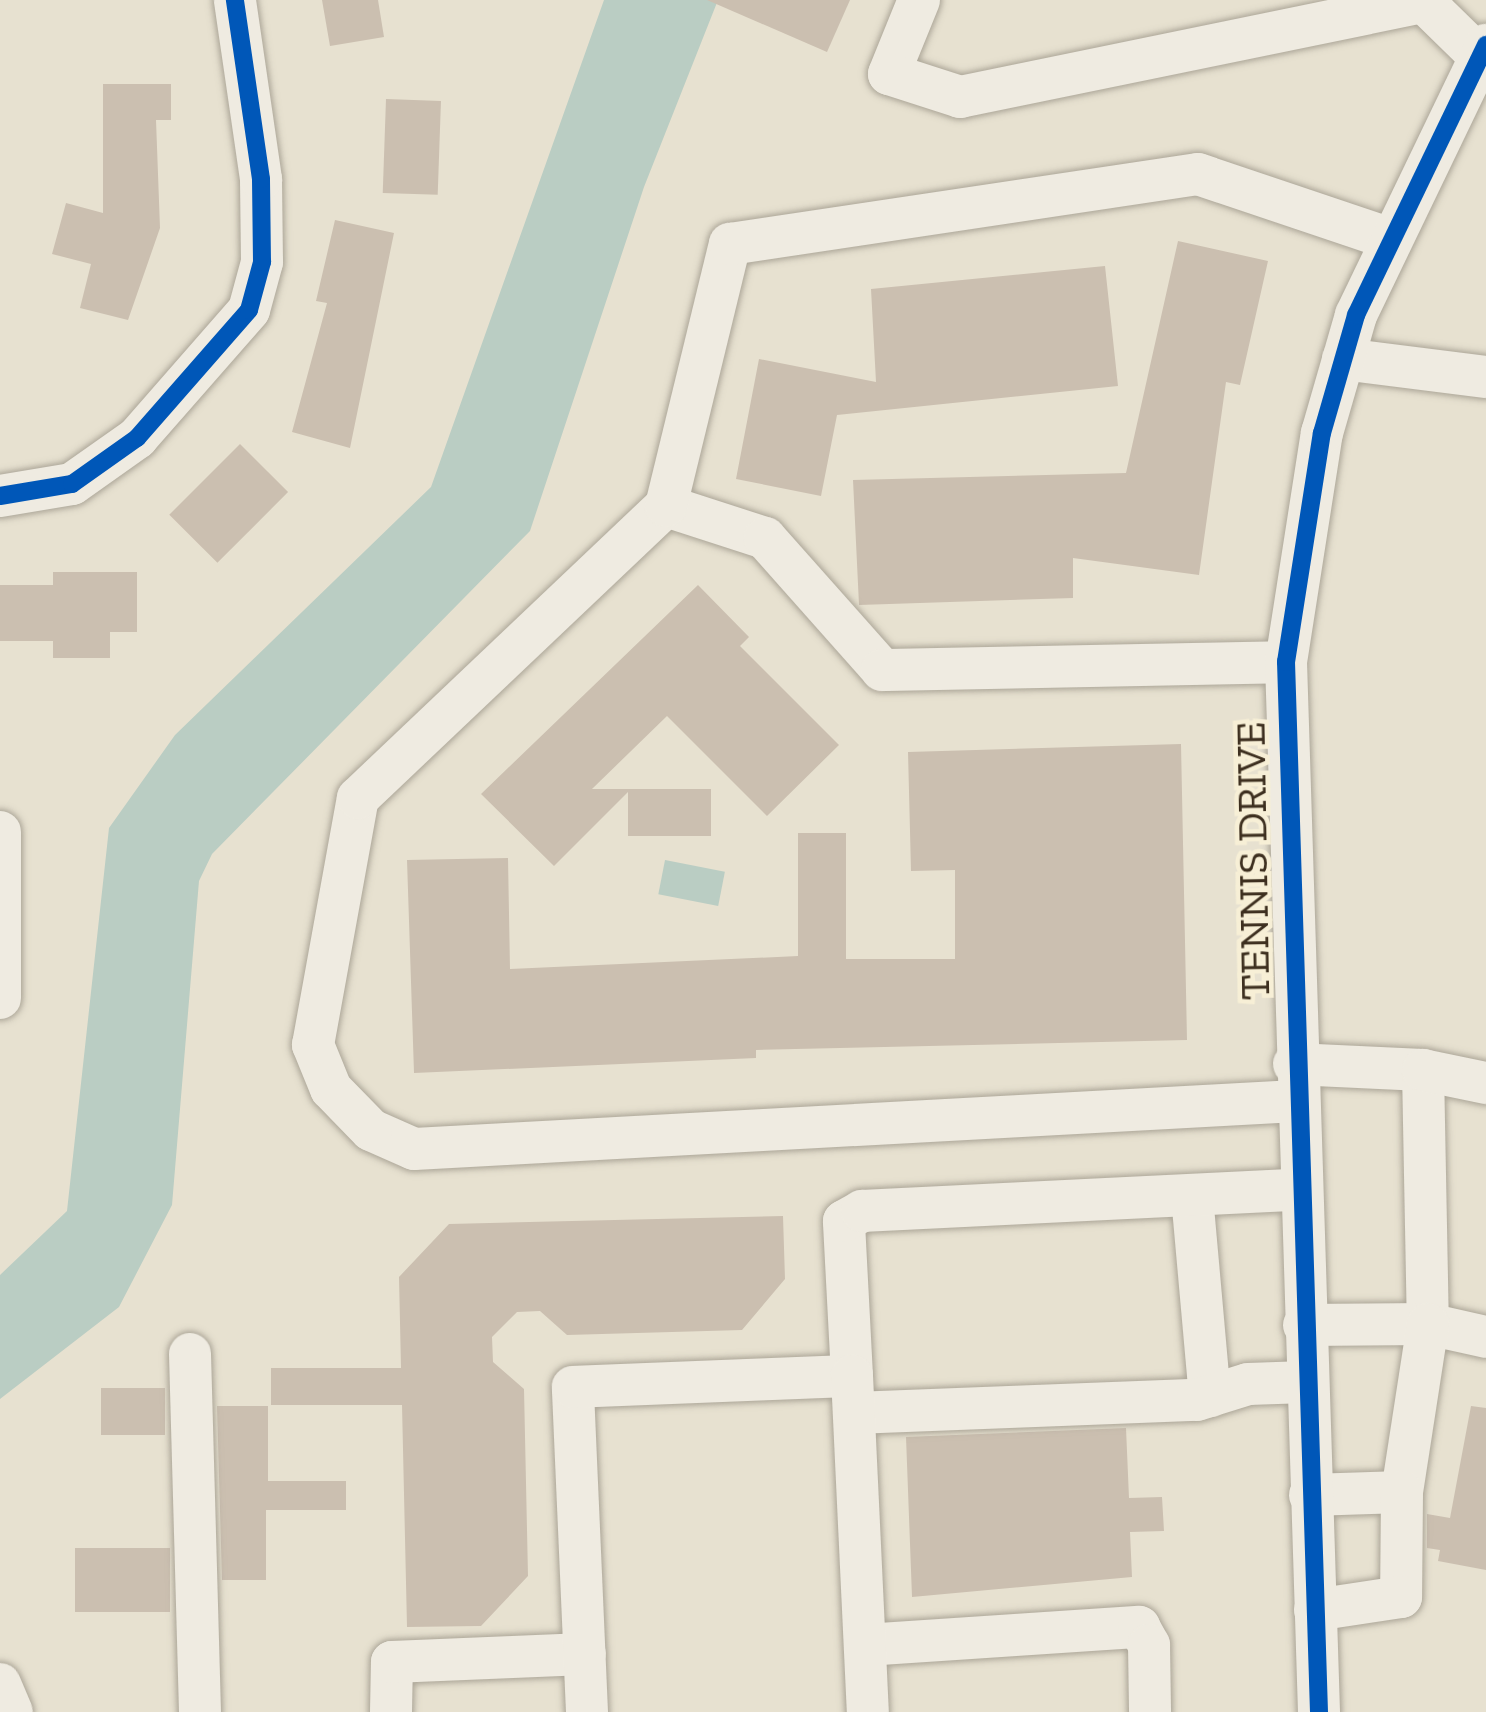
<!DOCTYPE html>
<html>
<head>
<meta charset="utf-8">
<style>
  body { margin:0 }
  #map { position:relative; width:1486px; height:1712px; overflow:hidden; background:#e7e1d0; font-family:"Zilla Slab",serif }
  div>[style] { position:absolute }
  .water>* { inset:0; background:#bacdc3; transform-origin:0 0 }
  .building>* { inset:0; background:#cbbfb0; transform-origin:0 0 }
  .roads { filter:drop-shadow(0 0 3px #aca698) drop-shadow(0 0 3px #aca698) }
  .minor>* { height:42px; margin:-21px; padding:0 21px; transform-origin:21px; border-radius:21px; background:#efebe1 }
  .cycleway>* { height:18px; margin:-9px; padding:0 9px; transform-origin:9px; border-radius:9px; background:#0057b8 }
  span { translate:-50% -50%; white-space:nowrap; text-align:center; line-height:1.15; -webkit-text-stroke:9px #f7efd6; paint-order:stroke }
  .street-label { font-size:42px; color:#3d2f1f }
</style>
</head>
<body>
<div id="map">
  <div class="water">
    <div style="clip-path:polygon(604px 0,718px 0,644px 187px,530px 531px,212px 854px,199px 881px,172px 1205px,119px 1307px,0 1399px,0 1275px,67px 1211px,109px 828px,175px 735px,431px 487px)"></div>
    <div style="left:665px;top:860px;width:61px;height:35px;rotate:11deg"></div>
  </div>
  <div class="building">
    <div style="clip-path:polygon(322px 0,378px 0,384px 37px,330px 46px)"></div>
    <div style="clip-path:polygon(707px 0,850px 0,827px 52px)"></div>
    <div style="clip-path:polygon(103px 84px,171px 84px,171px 120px,156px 120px,160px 228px,128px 320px,80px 308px,91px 264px,52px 254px,66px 203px,103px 213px)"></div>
    <div style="left:386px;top:99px;width:55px;height:94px;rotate:2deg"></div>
    <div style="clip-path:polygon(335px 220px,394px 233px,350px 448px,292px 432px,327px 303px,316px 301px)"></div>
    <div style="clip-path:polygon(1178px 241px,1268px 261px,1240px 385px,1226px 382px,1199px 575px,1073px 558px,1073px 598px,859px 605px,853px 480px,1126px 473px)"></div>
    <div style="clip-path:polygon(1105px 266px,1118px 386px,837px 415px,821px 496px,736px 479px,759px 359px,876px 382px,871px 289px)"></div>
    <div style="left:240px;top:444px;width:68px;height:100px;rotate:45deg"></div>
    <div style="clip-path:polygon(53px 572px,137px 572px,137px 632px,110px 632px,110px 658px,53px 658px,53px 641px,0 641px,0 585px,53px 585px)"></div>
    <div style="clip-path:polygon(698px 585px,749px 637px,740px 646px,839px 745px,767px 816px,667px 716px,592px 789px,711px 789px,711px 836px,628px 836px,628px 792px,554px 866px,481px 794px)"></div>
    <div style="clip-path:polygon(1181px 744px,1187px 1040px,756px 1050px,756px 1058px,414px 1073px,407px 860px,508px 858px,510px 969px,798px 956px,798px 833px,846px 833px,846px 959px,955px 959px,955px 870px,911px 871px,908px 752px)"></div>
    <div style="clip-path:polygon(783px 1216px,785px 1279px,742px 1330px,567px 1335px,540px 1311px,517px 1312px,492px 1337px,493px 1362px,524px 1389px,528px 1576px,481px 1626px,407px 1627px,402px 1405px,271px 1405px,271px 1368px,401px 1368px,399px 1277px,449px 1224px)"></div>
    <div style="left:101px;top:1388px;width:64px;height:47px"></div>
    <div style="clip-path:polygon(217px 1406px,268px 1406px,268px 1481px,346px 1481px,346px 1510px,266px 1510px,266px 1580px,222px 1580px)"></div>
    <div style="clip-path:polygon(1471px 1406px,1486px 1408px,1486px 1570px,1438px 1561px,1440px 1550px,1427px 1548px,1427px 1514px,1450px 1518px)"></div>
    <div style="clip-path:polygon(1126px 1428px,1129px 1498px,1162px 1497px,1164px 1531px,1130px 1532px,1132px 1577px,912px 1597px,906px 1437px)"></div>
    <div style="left:75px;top:1548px;width:95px;height:64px"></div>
  </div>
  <div class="roads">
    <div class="minor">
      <div style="left:919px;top:0;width:80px;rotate:112.1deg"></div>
      <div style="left:889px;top:74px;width:75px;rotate:17.9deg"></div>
      <div style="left:960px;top:97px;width:481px;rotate:-11.6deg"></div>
      <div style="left:1428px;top:6px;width:73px;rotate:44.4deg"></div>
      <div style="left:1343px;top:359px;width:144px;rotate:7.2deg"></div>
      <div style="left:0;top:496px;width:73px;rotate:-9.5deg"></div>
      <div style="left:72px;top:484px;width:80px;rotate:-35.3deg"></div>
      <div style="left:137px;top:438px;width:170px;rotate:-48.8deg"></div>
      <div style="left:249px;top:310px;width:50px;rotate:-74.8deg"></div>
      <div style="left:262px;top:262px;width:83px;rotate:-90.7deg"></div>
      <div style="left:261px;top:179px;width:181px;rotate:-98.3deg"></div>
      <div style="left:666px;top:506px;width:104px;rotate:17.9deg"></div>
      <div style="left:765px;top:538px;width:176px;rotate:48.4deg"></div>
      <div style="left:882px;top:670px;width:404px;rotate:-1.1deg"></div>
      <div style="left:0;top:832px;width:166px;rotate:90deg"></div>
      <div style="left:1294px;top:1064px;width:129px;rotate:2.7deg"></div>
      <div style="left:1423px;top:1070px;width:254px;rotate:88.9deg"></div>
      <div style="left:1428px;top:1324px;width:59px;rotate:12.6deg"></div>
      <div style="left:1423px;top:1070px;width:64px;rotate:11.7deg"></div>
      <div style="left:1296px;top:1101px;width:883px;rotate:176.88deg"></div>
      <div style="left:414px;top:1149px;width:47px;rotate:-156.2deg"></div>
      <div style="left:371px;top:1130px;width:57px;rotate:-134.3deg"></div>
      <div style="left:331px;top:1089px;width:48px;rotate:-112.2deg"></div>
      <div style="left:313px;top:1045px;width:251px;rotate:-79.7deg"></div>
      <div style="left:358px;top:798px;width:424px;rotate:-43.5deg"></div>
      <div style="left:666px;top:506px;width:270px;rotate:-76.3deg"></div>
      <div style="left:730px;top:244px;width:473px;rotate:-8.5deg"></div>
      <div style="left:1198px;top:174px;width:200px;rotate:18.6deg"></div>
      <div style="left:1192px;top:1196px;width:201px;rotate:84.9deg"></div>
      <div style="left:1304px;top:1325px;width:124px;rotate:-0.5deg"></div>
      <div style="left:1428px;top:1324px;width:170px;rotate:98.8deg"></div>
      <div style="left:190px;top:1354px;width:358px;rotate:88.4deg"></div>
      <div style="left:852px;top:1376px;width:155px;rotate:-93deg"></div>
      <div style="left:844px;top:1221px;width:21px;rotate:-29deg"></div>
      <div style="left:862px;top:1211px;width:438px;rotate:-2.8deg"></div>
      <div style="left:854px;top:1413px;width:343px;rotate:-2.2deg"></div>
      <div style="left:1197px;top:1400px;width:53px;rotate:-17.4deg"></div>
      <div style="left:1248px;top:1384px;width:58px;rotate:-2deg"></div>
      <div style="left:1310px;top:1495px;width:92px;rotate:-1.9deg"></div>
      <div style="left:1402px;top:1492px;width:105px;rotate:90.5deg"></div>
      <div style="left:1401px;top:1597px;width:87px;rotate:171.4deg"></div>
      <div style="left:865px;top:1645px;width:275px;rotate:-3.8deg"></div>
      <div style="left:1139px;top:1627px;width:21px;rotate:61deg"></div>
      <div style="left:1149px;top:1645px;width:67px;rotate:89.1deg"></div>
      <div style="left:0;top:1684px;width:30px;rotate:67deg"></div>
      <div style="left:391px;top:1712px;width:50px;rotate:-88.9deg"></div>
      <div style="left:392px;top:1662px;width:193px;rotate:-2.4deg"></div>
      <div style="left:587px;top:1712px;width:325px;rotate:-92.5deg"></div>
      <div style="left:573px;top:1387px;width:279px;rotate:-2.3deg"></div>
      <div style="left:852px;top:1376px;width:336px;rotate:87.3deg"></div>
      <div style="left:1319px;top:1712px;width:1051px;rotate:-91.8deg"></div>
      <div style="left:1286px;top:662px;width:232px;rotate:-81.1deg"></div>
      <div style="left:1322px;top:433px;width:123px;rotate:-73.9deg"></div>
      <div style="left:1356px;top:315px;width:300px;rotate:-64.3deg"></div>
    </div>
  </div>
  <div class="cycleway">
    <div style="left:0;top:496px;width:73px;rotate:-9.5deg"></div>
    <div style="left:72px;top:484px;width:80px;rotate:-35.3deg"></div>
    <div style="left:137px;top:438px;width:170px;rotate:-48.8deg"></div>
    <div style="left:249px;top:310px;width:50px;rotate:-74.8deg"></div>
    <div style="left:262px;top:262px;width:83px;rotate:-90.7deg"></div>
    <div style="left:261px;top:179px;width:181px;rotate:-98.3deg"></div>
    <div style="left:1319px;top:1712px;width:1051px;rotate:-91.8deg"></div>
    <div style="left:1286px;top:662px;width:232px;rotate:-81.1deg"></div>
    <div style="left:1322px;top:433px;width:123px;rotate:-73.9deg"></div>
    <div style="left:1356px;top:315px;width:300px;rotate:-64.3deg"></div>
  </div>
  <div class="street-label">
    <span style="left:1253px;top:861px;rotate:-91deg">TENNIS DRIVE</span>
  </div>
</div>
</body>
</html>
